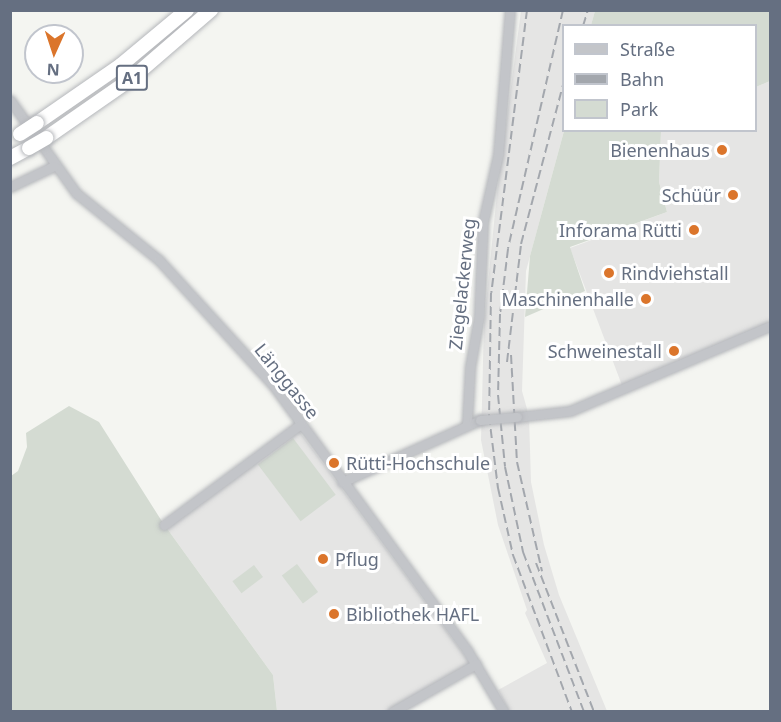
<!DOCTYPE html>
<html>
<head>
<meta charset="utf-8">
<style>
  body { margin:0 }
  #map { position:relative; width:781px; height:722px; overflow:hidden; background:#f4f5f1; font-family:"Noto Sans",sans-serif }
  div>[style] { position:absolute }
  .built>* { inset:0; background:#e5e5e4 }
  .green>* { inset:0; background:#d4dbd2; transform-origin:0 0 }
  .roads { filter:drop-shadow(0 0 2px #b5b7bb) drop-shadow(0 0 2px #b5b7bb) }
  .minor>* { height:9px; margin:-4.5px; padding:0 4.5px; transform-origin:4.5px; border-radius:4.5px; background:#c3c5c9 }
  .highway>* { height:14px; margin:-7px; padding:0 7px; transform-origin:7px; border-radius:7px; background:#fff }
  .rail>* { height:2px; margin-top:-1px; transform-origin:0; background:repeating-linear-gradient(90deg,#a3a7ad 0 9px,transparent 0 13.5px) }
  .bridges { filter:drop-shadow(0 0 2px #b5b7bb) drop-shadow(0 0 2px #b5b7bb) }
  .minor-bridge>* { height:9px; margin:-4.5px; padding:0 4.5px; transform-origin:4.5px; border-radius:4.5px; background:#c3c5c9 }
  .highway-bridge>* { height:14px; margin:-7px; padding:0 7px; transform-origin:7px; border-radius:7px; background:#fff }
  .dots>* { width:16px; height:16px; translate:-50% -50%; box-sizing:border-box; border:3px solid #fff; border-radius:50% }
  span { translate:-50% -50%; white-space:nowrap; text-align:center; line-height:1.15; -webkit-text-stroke:6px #fff; paint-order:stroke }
  .shield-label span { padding:2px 4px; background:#fff; border:2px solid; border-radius:4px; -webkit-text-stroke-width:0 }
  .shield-label { font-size:16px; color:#656f81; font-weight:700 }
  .poi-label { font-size:18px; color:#656f81 }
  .right { translate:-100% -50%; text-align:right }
  .left { translate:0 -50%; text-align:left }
  .street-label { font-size:18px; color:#656f81 }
  .frame { position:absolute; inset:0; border:12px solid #656f81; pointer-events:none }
  .legend { position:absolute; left:562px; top:24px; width:195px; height:108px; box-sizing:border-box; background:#fff; border:2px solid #c1c5cd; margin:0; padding:8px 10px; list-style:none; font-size:18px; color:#656f81 }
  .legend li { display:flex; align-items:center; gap:12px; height:30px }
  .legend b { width:30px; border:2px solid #c1c5cd }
  .north { position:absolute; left:24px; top:24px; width:60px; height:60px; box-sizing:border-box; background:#fff; border:2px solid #c1c5cd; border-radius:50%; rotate:183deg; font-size:16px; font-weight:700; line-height:24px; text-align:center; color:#656f81 }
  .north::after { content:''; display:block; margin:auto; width:21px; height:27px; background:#db752b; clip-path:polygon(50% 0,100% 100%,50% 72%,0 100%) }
</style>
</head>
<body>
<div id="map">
  <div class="built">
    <div style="clip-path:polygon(521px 11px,595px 11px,591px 25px,564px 26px,564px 131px,526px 271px,522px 391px,529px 416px,531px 482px,544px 545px,559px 595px,607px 711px,509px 711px,498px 690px,547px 663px,525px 613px,527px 610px,498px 525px,481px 440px,484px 324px,497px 193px)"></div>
    <div style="clip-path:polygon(770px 81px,770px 326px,623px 388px,570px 248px,667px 212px,659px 182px,661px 131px,756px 130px,756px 87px)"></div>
    <div style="clip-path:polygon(299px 431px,470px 663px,388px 711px,277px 711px,273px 675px,163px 523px)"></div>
  </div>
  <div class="green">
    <div style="clip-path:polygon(595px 11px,770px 11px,770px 81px,756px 87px,756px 26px,591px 25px)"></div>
    <div style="clip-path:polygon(564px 131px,661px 131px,659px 182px,667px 212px,570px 247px,585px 291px,525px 317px,530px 256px)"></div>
    <div style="clip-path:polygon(69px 406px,99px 422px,163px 523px,273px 675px,277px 711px,11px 712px,11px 476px,18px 471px,27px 447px,26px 433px)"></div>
    <div style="left:293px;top:438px;width:71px;height:44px;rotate:53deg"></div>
    <div style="left:297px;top:564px;width:35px;height:19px;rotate:53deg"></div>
    <div style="left:254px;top:565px;width:15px;height:27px;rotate:53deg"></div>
  </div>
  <div class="roads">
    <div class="minor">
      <div style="left:10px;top:100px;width:114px;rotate:54.6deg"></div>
      <div style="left:76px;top:193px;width:107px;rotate:38.9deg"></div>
      <div style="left:159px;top:260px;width:169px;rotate:47.6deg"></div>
      <div style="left:273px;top:385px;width:328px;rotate:53.8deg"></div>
      <div style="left:467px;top:650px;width:72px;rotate:59.2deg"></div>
      <div style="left:10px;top:187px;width:49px;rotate:-25.5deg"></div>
      <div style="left:517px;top:417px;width:53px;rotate:-6.5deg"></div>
      <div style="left:570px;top:411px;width:217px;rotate:-23deg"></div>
      <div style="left:467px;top:423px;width:56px;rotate:-86.9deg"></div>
      <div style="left:470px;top:367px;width:51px;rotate:-79.8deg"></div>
      <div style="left:479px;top:317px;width:95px;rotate:-87.6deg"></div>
      <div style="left:483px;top:222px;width:69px;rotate:-77.4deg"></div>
      <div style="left:498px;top:155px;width:145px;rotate:-85.3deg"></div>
      <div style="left:342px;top:482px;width:151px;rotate:-24.2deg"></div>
      <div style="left:164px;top:525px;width:170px;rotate:-36.4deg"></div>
      <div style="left:392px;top:712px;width:97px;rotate:-29.7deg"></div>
    </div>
    <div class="highway">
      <div style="left:37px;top:123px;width:102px;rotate:-34.6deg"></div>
      <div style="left:121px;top:65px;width:86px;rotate:-39.8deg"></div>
      <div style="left:46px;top:138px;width:103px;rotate:-34.8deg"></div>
      <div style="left:131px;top:79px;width:106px;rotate:-40.8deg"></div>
      <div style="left:10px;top:158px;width:21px;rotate:-28deg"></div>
    </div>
  </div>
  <div class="rail">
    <div style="left:527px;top:10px;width:285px;rotate:97.2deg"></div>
    <div style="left:491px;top:293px;width:123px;rotate:90.9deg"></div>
    <div style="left:489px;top:416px;width:73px;rotate:82.9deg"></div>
    <div style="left:498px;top:488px;width:69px;rotate:77.4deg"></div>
    <div style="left:513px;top:555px;width:168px;rotate:69.4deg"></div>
    <div style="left:563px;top:10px;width:245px;rotate:103deg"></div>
    <div style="left:508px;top:249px;width:65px;rotate:97deg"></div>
    <div style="left:500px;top:314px;width:81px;rotate:91.4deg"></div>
    <div style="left:498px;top:395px;width:72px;rotate:84.4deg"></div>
    <div style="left:505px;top:467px;width:87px;rotate:78deg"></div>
    <div style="left:523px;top:552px;width:171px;rotate:69.1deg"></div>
    <div style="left:583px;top:26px;width:17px;rotate:-73deg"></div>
    <div style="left:511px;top:355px;width:107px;rotate:86.8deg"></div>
    <div style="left:517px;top:462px;width:112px;rotate:77.1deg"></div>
    <div style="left:507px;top:362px;width:119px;rotate:-83.2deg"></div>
    <div style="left:521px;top:244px;width:169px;rotate:-75.2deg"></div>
    <div style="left:536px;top:563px;width:160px;rotate:68.7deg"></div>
  </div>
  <div class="bridges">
    <div class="minor-bridge">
      <div style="left:480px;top:420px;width:37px;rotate:-5deg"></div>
    </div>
    <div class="highway-bridge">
      <div style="left:20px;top:134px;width:20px;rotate:-33deg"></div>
      <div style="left:29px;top:148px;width:20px;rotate:-30deg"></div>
    </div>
  </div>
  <div class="dots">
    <div style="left:722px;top:150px;background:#db752b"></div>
    <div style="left:733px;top:195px;background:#db752b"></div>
    <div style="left:694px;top:230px;background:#db752b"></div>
    <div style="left:609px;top:273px;background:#db752b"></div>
    <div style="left:646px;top:299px;background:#db752b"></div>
    <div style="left:674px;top:351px;background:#db752b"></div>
    <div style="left:334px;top:463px;background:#db752b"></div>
    <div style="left:323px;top:559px;background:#db752b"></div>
    <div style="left:334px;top:614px;background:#db752b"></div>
  </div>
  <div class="shield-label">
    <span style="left:132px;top:78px">A1</span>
  </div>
  <div class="poi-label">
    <span class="right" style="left:710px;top:150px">Bienenhaus</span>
    <span class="right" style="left:721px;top:195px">Schüür</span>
    <span class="right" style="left:682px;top:230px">Inforama Rütti</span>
    <span class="left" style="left:621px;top:273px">Rindviehstall</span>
    <span class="right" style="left:634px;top:299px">Maschinenhalle</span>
    <span class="right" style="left:662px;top:351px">Schweinestall</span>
    <span class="left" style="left:346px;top:463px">Rütti-Hochschule</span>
    <span class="left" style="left:335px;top:559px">Pflug</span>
    <span class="left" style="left:346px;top:614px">Bibliothek HAFL</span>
  </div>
  <div class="street-label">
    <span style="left:462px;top:284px;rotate:-84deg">Ziegelackerweg</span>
    <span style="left:287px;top:381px;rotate:51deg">Länggasse</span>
  </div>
  <div class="frame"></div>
  <ul class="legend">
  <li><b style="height:8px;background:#c3c5c9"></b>Straße</li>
  <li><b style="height:8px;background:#a3a7ad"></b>Bahn</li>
  <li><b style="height:16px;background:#d4dbd2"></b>Park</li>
  </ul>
  <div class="north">N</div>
</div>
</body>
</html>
